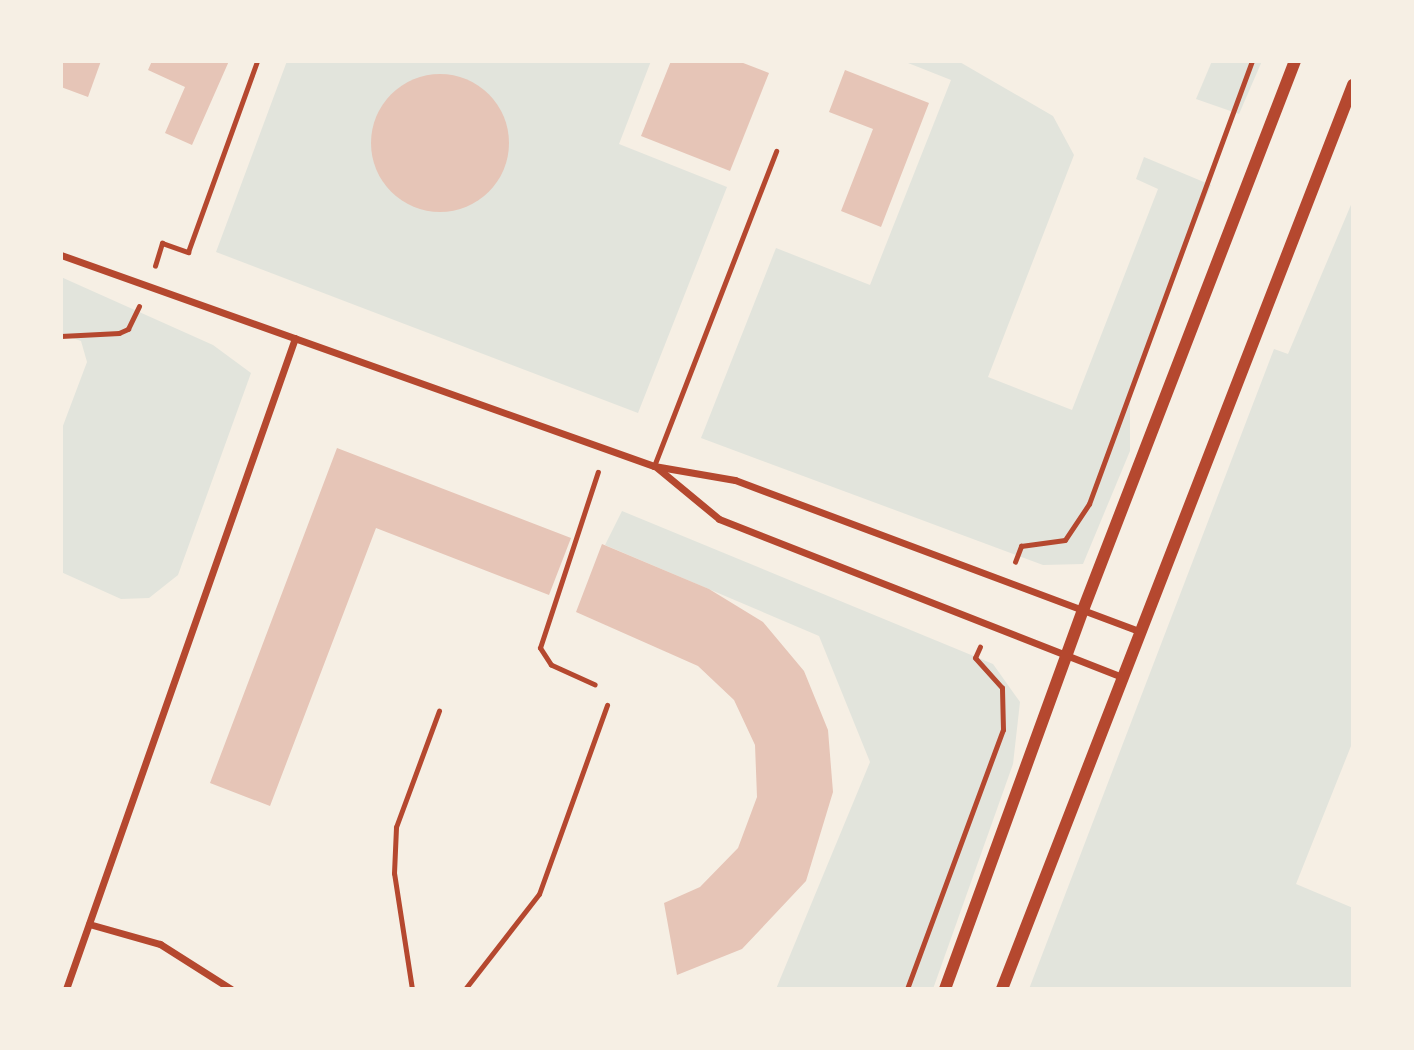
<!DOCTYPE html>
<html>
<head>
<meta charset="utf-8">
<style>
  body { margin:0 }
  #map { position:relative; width:1414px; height:1050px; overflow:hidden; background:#f6efe4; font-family:"Asap Condensed",sans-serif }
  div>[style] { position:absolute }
  .green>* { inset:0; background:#e2e4dc }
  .building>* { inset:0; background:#e6c5b7 }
  .round { border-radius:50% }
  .path>* { height:4.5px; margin:-2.25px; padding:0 2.25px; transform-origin:2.25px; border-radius:2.25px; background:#b5482f }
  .service>* { height:5px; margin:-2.5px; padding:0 2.5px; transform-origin:2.5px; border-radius:2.5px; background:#b5482f }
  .minor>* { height:7px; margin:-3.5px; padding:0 3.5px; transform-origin:3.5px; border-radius:3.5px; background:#b5482f }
  .tertiary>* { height:12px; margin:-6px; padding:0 6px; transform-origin:6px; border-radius:6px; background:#b5482f }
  span { translate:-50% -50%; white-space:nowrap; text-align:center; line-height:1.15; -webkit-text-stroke:6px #f6efe4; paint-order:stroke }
  .frame { position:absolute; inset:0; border:63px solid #f6efe4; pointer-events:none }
</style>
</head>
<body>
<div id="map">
  <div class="green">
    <div style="clip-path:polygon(287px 61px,651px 61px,619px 144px,727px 187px,638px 413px,216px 252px)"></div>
    <div style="clip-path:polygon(903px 61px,958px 61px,1053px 116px,1074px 155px,988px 377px,1072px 410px,1158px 189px,1136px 179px,1144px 157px,1211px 185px,1150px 337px,1130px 401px,1130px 451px,1083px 564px,1043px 565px,701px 438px,776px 248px,870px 285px,951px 80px)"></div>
    <div style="clip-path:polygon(1212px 61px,1262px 61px,1239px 114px,1196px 99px)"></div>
    <div style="clip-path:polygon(1353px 200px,1353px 741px,1296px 884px,1353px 908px,1353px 989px,1029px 989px,1274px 349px,1288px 354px)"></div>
    <div style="clip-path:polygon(61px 277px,213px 345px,251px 373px,178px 575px,149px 598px,121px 599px,61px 572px,61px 431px,87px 362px,81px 341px,61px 334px)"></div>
    <div style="clip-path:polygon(622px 511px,993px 664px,1020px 702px,1013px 764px,933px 989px,776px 989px,870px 762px,819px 636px,605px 545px)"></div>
  </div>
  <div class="building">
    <div style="clip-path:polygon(61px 61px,101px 61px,88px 97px,61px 87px)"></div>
    <div style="clip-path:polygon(152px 61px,229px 61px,192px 145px,165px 133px,185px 87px,148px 70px)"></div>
    <div style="clip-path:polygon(671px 61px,738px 61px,769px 73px,730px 171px,641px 136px)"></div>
    <div style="clip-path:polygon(845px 70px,929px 103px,881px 227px,841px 211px,873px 129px,829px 112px)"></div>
    <div class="round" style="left:371px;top:74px;width:138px;height:138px"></div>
    <div style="clip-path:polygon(337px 448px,571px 538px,549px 595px,376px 528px,270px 806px,210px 783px)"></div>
    <div style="clip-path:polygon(602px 544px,709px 589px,763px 622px,804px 671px,828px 730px,833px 792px,806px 881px,742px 949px,677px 975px,664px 903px,700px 887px,738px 848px,757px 797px,755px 745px,734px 700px,698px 666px,576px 612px)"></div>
  </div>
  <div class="path">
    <div style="left:155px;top:266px;width:24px;rotate:-73deg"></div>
    <div style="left:162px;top:243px;width:28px;rotate:19deg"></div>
    <div style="left:188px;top:252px;width:203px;rotate:-70.1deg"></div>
    <div style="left:61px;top:336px;width:58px;rotate:-3deg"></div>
    <div style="left:119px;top:333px;width:10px;rotate:-24deg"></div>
    <div style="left:128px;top:329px;width:25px;rotate:-64deg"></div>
    <div style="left:1015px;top:562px;width:17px;rotate:-69deg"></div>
    <div style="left:1021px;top:546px;width:44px;rotate:-7.8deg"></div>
    <div style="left:1065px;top:540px;width:43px;rotate:-56.3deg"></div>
    <div style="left:1089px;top:504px;width:472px;rotate:-69.8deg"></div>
    <div style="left:595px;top:685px;width:48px;rotate:-155.6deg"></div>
    <div style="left:551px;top:665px;width:20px;rotate:-123deg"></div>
    <div style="left:540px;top:648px;width:185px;rotate:-71.8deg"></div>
    <div style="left:907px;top:989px;width:276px;rotate:-69.7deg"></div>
    <div style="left:1003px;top:730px;width:42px;rotate:-91.4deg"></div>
    <div style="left:1002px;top:688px;width:40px;rotate:-132deg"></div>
    <div style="left:975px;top:658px;width:12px;rotate:-66deg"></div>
  </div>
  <div class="service">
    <div style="left:654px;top:466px;width:338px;rotate:-68.8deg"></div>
    <div style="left:412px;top:989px;width:117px;rotate:-98.8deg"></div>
    <div style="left:394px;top:873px;width:46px;rotate:-87.5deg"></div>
    <div style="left:396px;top:827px;width:124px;rotate:-69.7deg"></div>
    <div style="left:465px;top:989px;width:120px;rotate:-52.1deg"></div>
    <div style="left:539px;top:894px;width:201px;rotate:-70.2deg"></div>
  </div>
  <div class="minor">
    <div style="left:61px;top:255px;width:629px;rotate:19.59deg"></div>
    <div style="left:654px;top:466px;width:82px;rotate:9.8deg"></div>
    <div style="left:735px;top:480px;width:434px;rotate:20.5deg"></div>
    <div style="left:655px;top:466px;width:83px;rotate:39.6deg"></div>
    <div style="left:719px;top:519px;width:435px;rotate:21.4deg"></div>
    <div style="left:89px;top:924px;width:74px;rotate:15.7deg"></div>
    <div style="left:160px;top:944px;width:84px;rotate:32.4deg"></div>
    <div style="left:66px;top:989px;width:690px;rotate:-70.62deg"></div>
  </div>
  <div class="tertiary">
    <div style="left:945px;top:989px;width:403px;rotate:-70deg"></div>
    <div style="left:1083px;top:610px;width:589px;rotate:-68.89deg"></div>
    <div style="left:1002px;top:989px;width:970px;rotate:-68.78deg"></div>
  </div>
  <div class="frame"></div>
</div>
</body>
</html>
